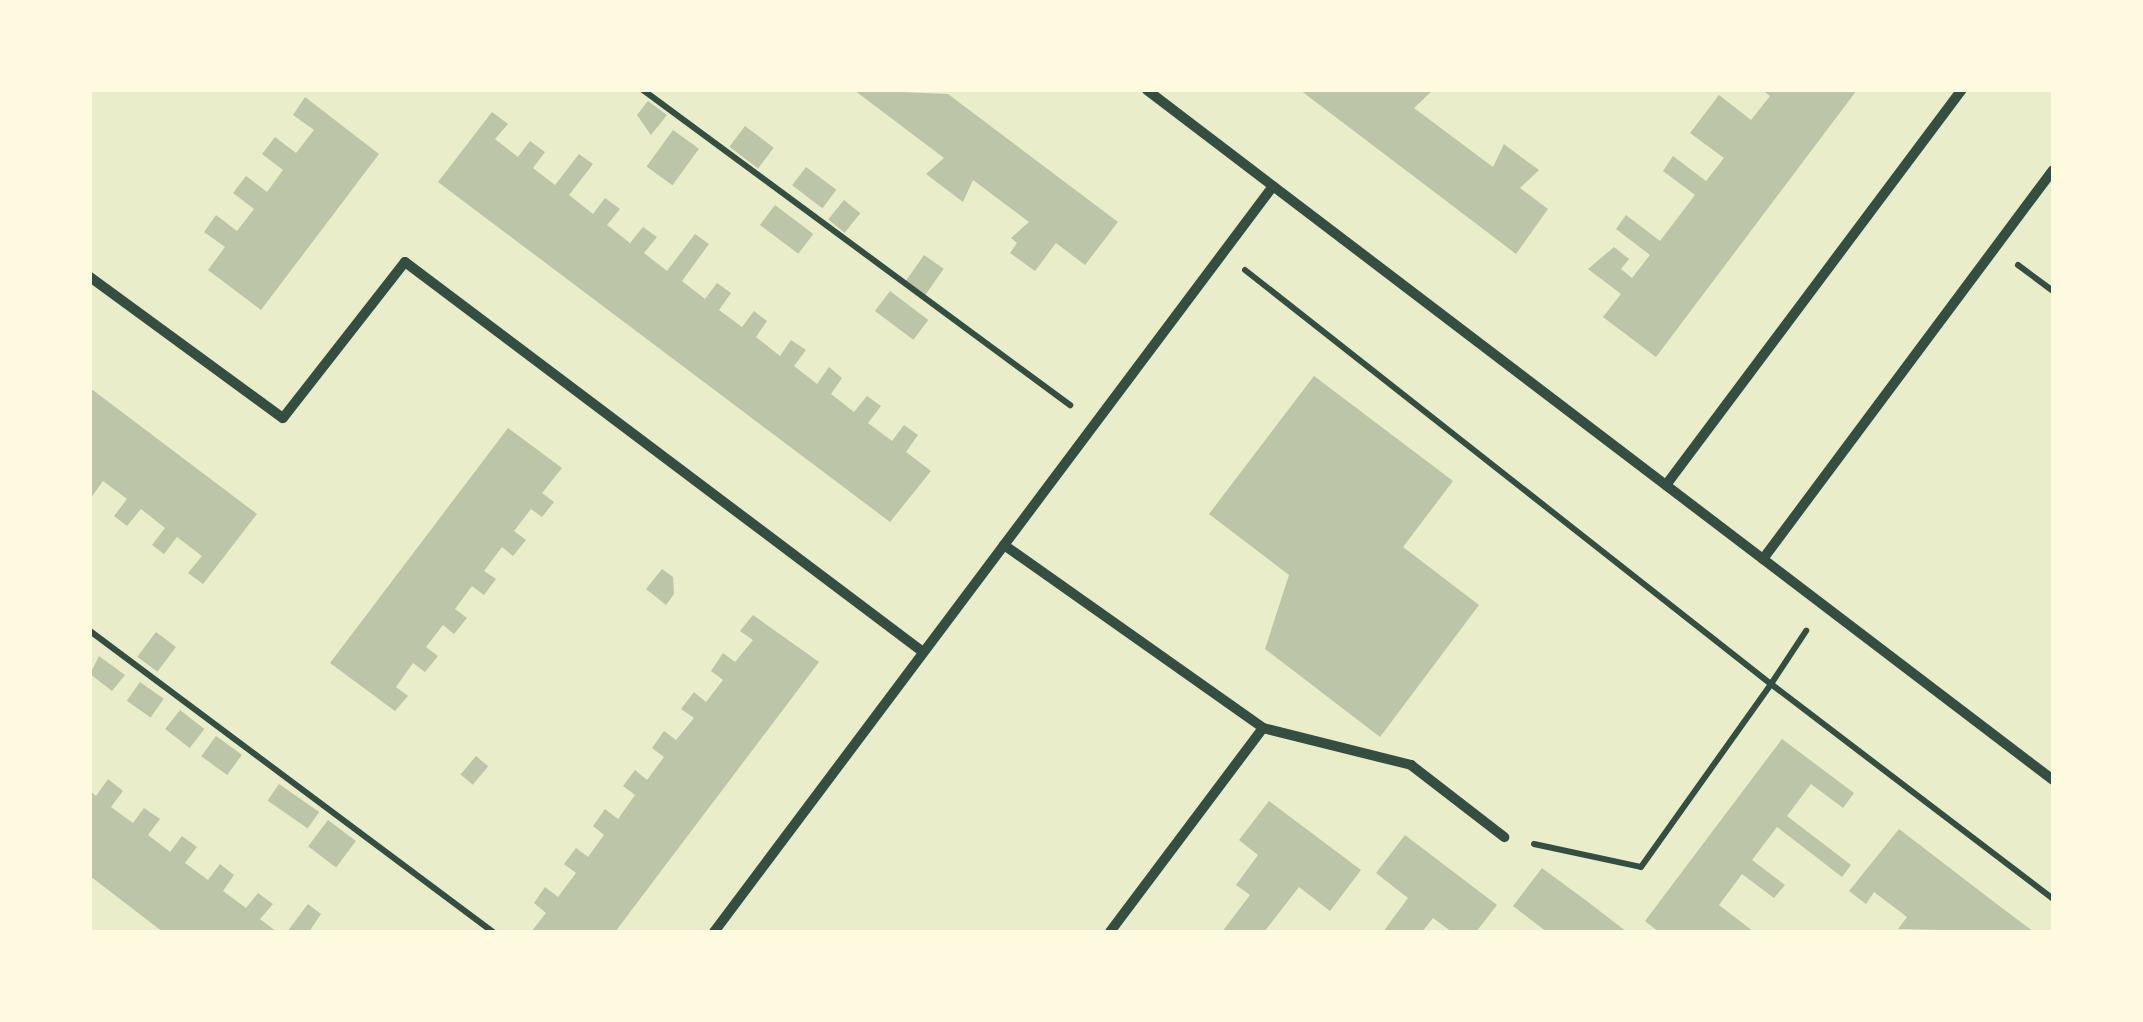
<!DOCTYPE html>
<html>
<head>
<meta charset="utf-8">
<style>
  body { margin:0 }
  #map { position:relative; width:2143px; height:1022px; overflow:hidden; background:#e9edc9; font-family:Rubik,sans-serif }
  div>[style] { position:absolute }
  .building>* { inset:0; background:#bcc5a7; transform-origin:0 0 }
  .path>* { height:6px; margin:-3px; padding:0 3px; transform-origin:3px; border-radius:3px; background:#344e41 }
  .minor>* { height:10px; margin:-5px; padding:0 5px; transform-origin:5px; border-radius:5px; background:#344e41 }
  span { translate:-50% -50%; white-space:nowrap; text-align:center; line-height:1.15; -webkit-text-stroke:10px #fefae0; paint-order:stroke }
  .frame { position:absolute; inset:0; border:92px solid #fefae0; pointer-events:none }
</style>
</head>
<body>
<div id="map">
  <div class="building">
    <div style="clip-path:polygon(854px 90px,948px 94px,1118px 222px,1085px 265px,1056px 243px,1035px 271px,1010px 253px,1017px 243px,1011px 238px,1029px 222px,973px 180px,963px 202px,926px 174px,944px 158px)"></div>
    <div style="clip-path:polygon(1300px 90px,1433px 90px,1414px 108px,1493px 167px,1504px 144px,1521px 157px,1539px 170px,1520px 188px,1548px 209px,1516px 254px)"></div>
    <div style="clip-path:polygon(1762px 90px,1857px 90px,1656px 357px,1603px 317px,1621px 294px,1588px 269px,1614px 247px,1629px 259px,1621px 269px,1632px 278px,1650px 255px,1616px 229px,1626px 215px,1660px 241px,1695px 195px,1663px 171px,1673px 156px,1706px 181px,1724px 158px,1690px 133px,1719px 95px,1751px 120px,1770px 96px)"></div>
    <div style="clip-path:polygon(305px 97px,379px 154px,261px 310px,208px 270px,225px 247px,204px 232px,216px 215px,237px 231px,254px 209px,233px 193px,246px 176px,267px 192px,283px 170px,262px 154px,275px 137px,296px 153px,314px 130px,293px 115px)"></div>
    <div style="clip-path:polygon(648px 101px,667px 115px,651px 135px,637px 115px)"></div>
    <div style="clip-path:polygon(492px 112px,508px 124px,495px 139px,518px 157px,530px 141px,545px 152px,533px 168px,555px 185px,579px 154px,593px 164px,569px 195px,593px 214px,605px 198px,620px 209px,607px 225px,630px 243px,643px 227px,657px 237px,644px 253px,667px 271px,695px 234px,709px 244px,682px 281px,705px 299px,717px 283px,731px 293px,719px 310px,742px 327px,754px 311px,767px 321px,756px 337px,780px 356px,791px 340px,806px 350px,794px 366px,817px 384px,829px 367px,842px 378px,831px 394px,854px 412px,867px 396px,881px 406px,868px 423px,892px 441px,904px 425px,918px 435px,906px 452px,931px 471px,890px 522px,438px 182px)"></div>
    <div style="left:745px;top:126px;width:36px;height:26px;rotate:37deg"></div>
    <div style="left:673px;top:130px;width:32px;height:45px;rotate:36deg"></div>
    <div style="left:806px;top:167px;width:38px;height:23px;rotate:37deg"></div>
    <div style="left:844px;top:200px;width:21px;height:25px;rotate:39deg"></div>
    <div style="left:775px;top:205px;width:48px;height:25px;rotate:37deg"></div>
    <div style="left:924px;top:255px;width:24px;height:32px;rotate:35deg"></div>
    <div style="left:890px;top:291px;width:48px;height:25px;rotate:37deg"></div>
    <div style="clip-path:polygon(1314px 376px,1453px 481px,1403px 547px,1479px 605px,1380px 737px,1265px 649px,1289px 575px,1209px 514px)"></div>
    <div style="clip-path:polygon(90px 388px,257px 514px,203px 584px,188px 573px,202px 556px,177px 537px,164px 554px,152px 545px,165px 528px,141px 509px,127px 526px,114px 516px,127px 499px,103px 481px,90px 499px)"></div>
    <div style="clip-path:polygon(508px 428px,562px 468px,542px 493px,554px 502px,542px 517px,531px 509px,514px 531px,526px 540px,513px 556px,502px 547px,484px 571px,496px 579px,484px 595px,472px 586px,455px 609px,467px 618px,454px 634px,443px 625px,426px 647px,438px 656px,425px 672px,413px 663px,396px 687px,408px 696px,395px 711px,330px 663px)"></div>
    <div style="clip-path:polygon(662px 569px,673px 577px,674px 594px,666px 605px,646px 589px)"></div>
    <div style="clip-path:polygon(753px 615px,819px 662px,615px 932px,531px 932px,546px 913px,534px 903px,545px 887px,558px 897px,576px 873px,564px 864px,576px 848px,588px 857px,604px 835px,593px 826px,605px 809px,618px 819px,635px 795px,623px 786px,635px 770px,647px 780px,664px 757px,652px 748px,664px 731px,676px 740px,694px 718px,681px 709px,694px 692px,706px 702px,723px 680px,711px 671px,723px 653px,735px 662px,753px 640px,740px 631px)"></div>
    <div style="left:156px;top:632px;width:25px;height:31px;rotate:37deg"></div>
    <div style="clip-path:polygon(99px 656px,125px 675px,112px 691px,90px 674px)"></div>
    <div style="left:140px;top:682px;width:29px;height:23px;rotate:35deg"></div>
    <div style="left:180px;top:710px;width:31px;height:24px;rotate:38deg"></div>
    <div style="left:216px;top:736px;width:32px;height:25px;rotate:36deg"></div>
    <div style="clip-path:polygon(1782px 739px,1854px 793px,1843px 808px,1811px 784px,1787px 816px,1851px 865px,1842px 877px,1777px 827px,1752px 860px,1785px 885px,1774px 898px,1742px 874px,1719px 905px,1754px 932px,1659px 932px,1645px 921px)"></div>
    <div style="left:476px;top:756px;width:16px;height:24px;rotate:40deg"></div>
    <div style="clip-path:polygon(108px 779px,123px 791px,111px 807px,133px 823px,144px 808px,160px 819px,148px 835px,170px 852px,182px 836px,197px 847px,185px 863px,208px 880px,220px 864px,234px 875px,223px 891px,246px 908px,258px 893px,273px 904px,260px 919px,277px 932px,163px 932px,90px 876px,90px 791px,96px 796px)"></div>
    <div style="left:279px;top:784px;width:49px;height:20px;rotate:35deg"></div>
    <div style="clip-path:polygon(1269px 801px,1361px 870px,1330px 911px,1299px 887px,1264px 932px,1222px 932px,1250px 895px,1236px 885px,1258px 855px,1239px 840px)"></div>
    <div style="left:328px;top:820px;width:35px;height:33px;rotate:37deg"></div>
    <div style="clip-path:polygon(1899px 829px,1998px 905px,2034px 932px,1898px 929px,1907px 917px,1874px 892px,1866px 904px,1849px 891px)"></div>
    <div style="clip-path:polygon(1405px 835px,1497px 905px,1476px 932px,1452px 932px,1433px 918px,1422px 932px,1383px 932px,1408px 898px,1376px 873px)"></div>
    <div style="clip-path:polygon(1542px 868px,1588px 902px,1627px 932px,1547px 932px,1513px 906px)"></div>
    <div style="clip-path:polygon(308px 904px,321px 914px,309px 932px,287px 932px)"></div>
  </div>
  <div class="path">
    <div style="left:643px;top:90px;width:531px;rotate:36.42deg"></div>
    <div style="left:2018px;top:265px;width:44px;rotate:36.6deg"></div>
    <div style="left:1245px;top:270px;width:669px;rotate:38.21deg"></div>
    <div style="left:1771px;top:684px;width:64px;rotate:-56.6deg"></div>
    <div style="left:90px;top:631px;width:503px;rotate:36.76deg"></div>
    <div style="left:1534px;top:844px;width:109px;rotate:12.1deg"></div>
    <div style="left:1641px;top:867px;width:224px;rotate:-54.6deg"></div>
    <div style="left:1771px;top:684px;width:355px;rotate:37.3deg"></div>
  </div>
  <div class="minor">
    <div style="left:1147px;top:90px;width:1139px;rotate:37.29deg"></div>
    <div style="left:90px;top:277px;width:239px;rotate:36.2deg"></div>
    <div style="left:283px;top:418px;width:198px;rotate:-52deg"></div>
    <div style="left:405px;top:262px;width:648px;rotate:36.98deg"></div>
    <div style="left:1666px;top:485px;width:494px;rotate:-53.2deg"></div>
    <div style="left:1004px;top:545px;width:317px;rotate:35.2deg"></div>
    <div style="left:1263px;top:728px;width:255px;rotate:126.9deg"></div>
    <div style="left:1763px;top:559px;width:485px;rotate:-53.3deg"></div>
    <div style="left:1263px;top:728px;width:153px;rotate:14deg"></div>
    <div style="left:1411px;top:765px;width:118px;rotate:37.7deg"></div>
    <div style="left:714px;top:932px;width:932px;rotate:-53.15deg"></div>
  </div>
  <div class="frame"></div>
</div>
</body>
</html>
